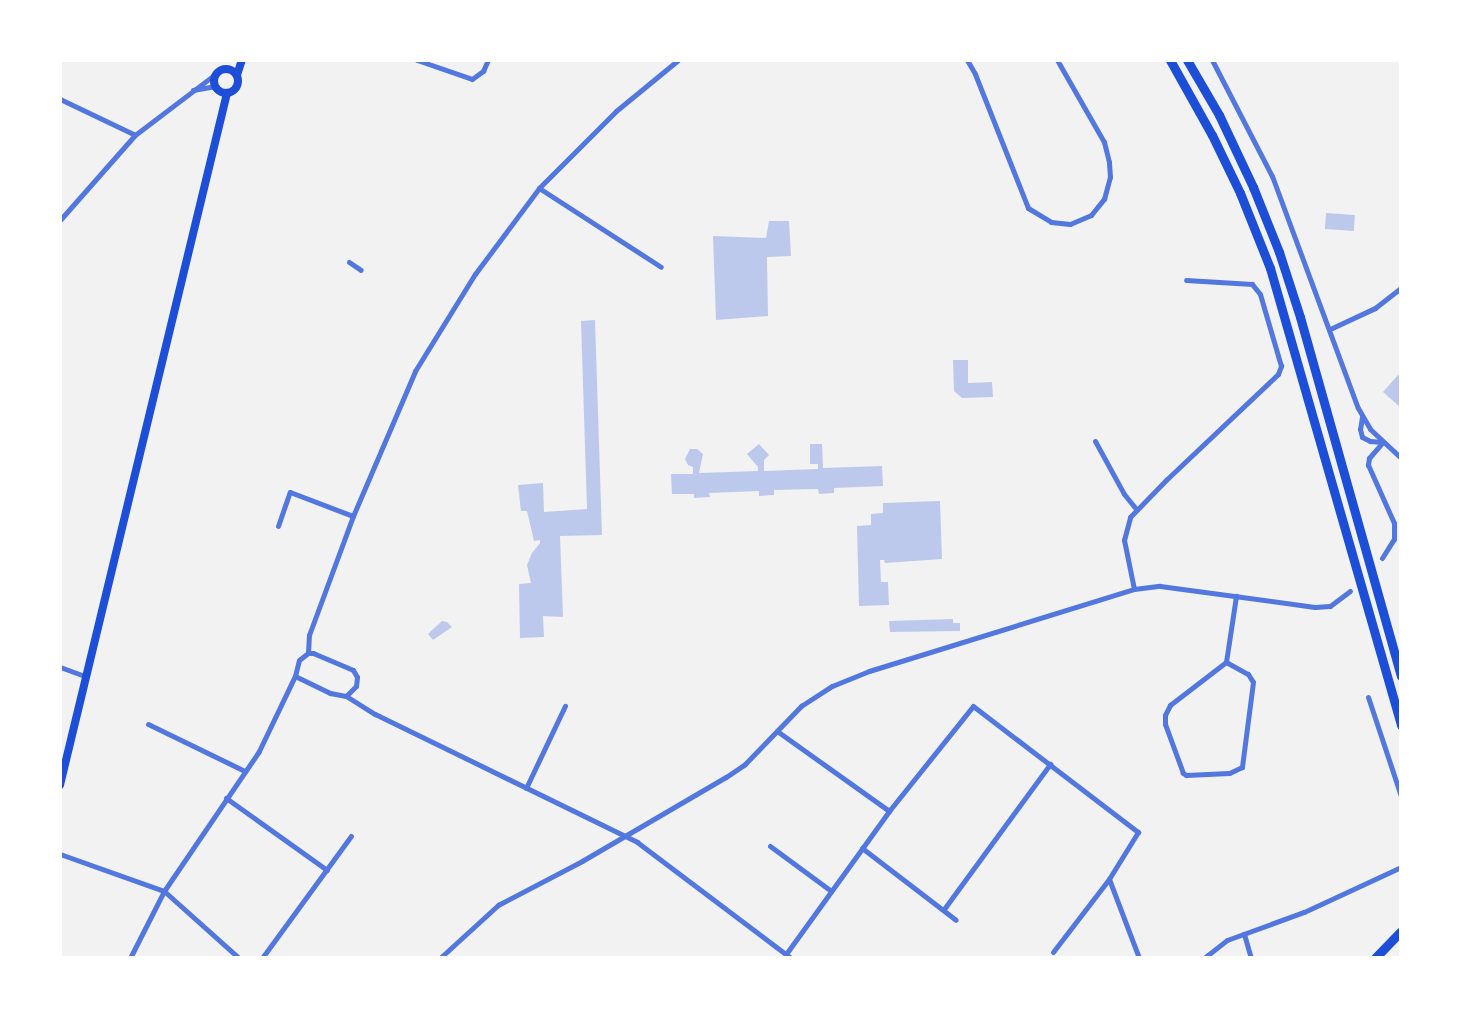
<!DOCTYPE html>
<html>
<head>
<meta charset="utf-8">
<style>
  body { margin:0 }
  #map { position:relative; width:1461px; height:1018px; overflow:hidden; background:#f2f2f2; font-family:Raleway,sans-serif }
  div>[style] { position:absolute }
  .building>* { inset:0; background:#bdc9ec; transform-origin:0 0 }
  .minor>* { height:5px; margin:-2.5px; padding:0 2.5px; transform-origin:2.5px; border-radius:2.5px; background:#5277de }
  .secondary>* { height:8px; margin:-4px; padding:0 4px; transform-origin:4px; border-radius:4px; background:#1d4ed8 }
  .secondary>.ring { margin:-4px; padding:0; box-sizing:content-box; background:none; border:8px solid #1d4ed8; border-radius:50% }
  .trunk>* { height:9px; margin:-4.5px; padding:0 4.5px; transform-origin:4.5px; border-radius:4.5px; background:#1d4ed8 }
  span { translate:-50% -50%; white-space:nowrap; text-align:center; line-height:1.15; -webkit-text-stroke:4.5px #fff; paint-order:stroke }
  .frame { position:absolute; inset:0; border:62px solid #fff; pointer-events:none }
</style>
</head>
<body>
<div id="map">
  <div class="building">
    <div style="left:1326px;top:213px;width:29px;height:16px;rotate:4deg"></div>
    <div style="clip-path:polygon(769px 221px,789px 221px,791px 256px,767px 257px,768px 316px,716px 320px,713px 236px,766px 238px)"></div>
    <div style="clip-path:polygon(595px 320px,602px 535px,560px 536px,563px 617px,543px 616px,544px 637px,520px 638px,519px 584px,531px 583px,527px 565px,532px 553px,540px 543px,540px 540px,534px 541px,527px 511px,521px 511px,518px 485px,543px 483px,544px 512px,587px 509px,581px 321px)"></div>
    <div style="clip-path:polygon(953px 360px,968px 360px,968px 383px,992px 382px,993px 397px,962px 398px,954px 391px)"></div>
    <div style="clip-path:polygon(1398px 375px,1401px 377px,1401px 408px,1383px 392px)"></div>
    <div style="clip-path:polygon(759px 444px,769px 455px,764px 460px,764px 471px,818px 469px,818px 464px,810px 464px,810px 444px,822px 444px,823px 468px,882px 466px,883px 486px,834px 488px,834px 493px,819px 494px,818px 489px,774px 490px,774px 495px,759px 496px,759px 491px,709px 493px,710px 497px,694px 498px,694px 494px,672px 494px,671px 474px,693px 474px,693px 467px,688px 465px,685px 459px,690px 449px,697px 449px,703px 454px,699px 473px,758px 471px,758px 467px,747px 454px)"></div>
    <div style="clip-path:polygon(940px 501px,942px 559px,885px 563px,884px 560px,880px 560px,881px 582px,888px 582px,889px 605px,859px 606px,857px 526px,871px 525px,871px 514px,883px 513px,883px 503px)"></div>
    <div style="clip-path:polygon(953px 619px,953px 623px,960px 623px,960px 631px,890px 632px,889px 621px)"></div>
    <div style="clip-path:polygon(442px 621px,447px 622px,452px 627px,433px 640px,428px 634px)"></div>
  </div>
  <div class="minor">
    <div style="left:417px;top:60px;width:58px;rotate:19.1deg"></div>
    <div style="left:472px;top:79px;width:14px;rotate:-36deg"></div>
    <div style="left:483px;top:71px;width:12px;rotate:-66deg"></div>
    <div style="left:967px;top:60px;width:16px;rotate:60deg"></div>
    <div style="left:975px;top:74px;width:144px;rotate:68.4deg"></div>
    <div style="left:1028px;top:208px;width:27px;rotate:31deg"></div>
    <div style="left:1051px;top:222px;width:19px;rotate:6deg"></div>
    <div style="left:1070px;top:224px;width:23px;rotate:-23deg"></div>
    <div style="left:1091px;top:215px;width:21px;rotate:-51deg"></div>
    <div style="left:1104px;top:199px;width:23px;rotate:-75deg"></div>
    <div style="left:1110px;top:177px;width:15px;rotate:-94deg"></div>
    <div style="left:1109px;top:162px;width:21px;rotate:-104deg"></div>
    <div style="left:1104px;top:142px;width:95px;rotate:-119.8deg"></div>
    <div style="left:1212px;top:60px;width:131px;rotate:62.7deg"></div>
    <div style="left:1272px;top:176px;width:247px;rotate:69.7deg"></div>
    <div style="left:1358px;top:408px;width:24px;rotate:60deg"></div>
    <div style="left:1370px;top:429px;width:42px;rotate:43.1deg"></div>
    <div style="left:193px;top:90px;width:23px;rotate:-10deg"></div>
    <div style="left:60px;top:99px;width:83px;rotate:25.6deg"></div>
    <div style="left:539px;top:188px;width:145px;rotate:32.9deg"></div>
    <div style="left:60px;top:220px;width:113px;rotate:-48.6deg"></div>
    <div style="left:135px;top:135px;width:104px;rotate:-37.2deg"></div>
    <div style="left:349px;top:262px;width:14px;rotate:34deg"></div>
    <div style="left:1330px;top:329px;width:50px;rotate:-25deg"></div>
    <div style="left:1375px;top:308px;width:33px;rotate:-38deg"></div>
    <div style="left:1362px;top:417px;width:12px;rotate:99deg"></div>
    <div style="left:1360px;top:429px;width:8px;rotate:76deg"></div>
    <div style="left:1362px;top:437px;width:9px;rotate:27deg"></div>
    <div style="left:1370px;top:441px;width:13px;rotate:4deg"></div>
    <div style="left:1095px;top:441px;width:60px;rotate:61.3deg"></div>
    <div style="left:1124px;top:494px;width:19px;rotate:51deg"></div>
    <div style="left:278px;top:526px;width:36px;rotate:-71deg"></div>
    <div style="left:290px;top:492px;width:67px;rotate:20.9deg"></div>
    <div style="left:1382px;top:558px;width:22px;rotate:-58deg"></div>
    <div style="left:1394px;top:539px;width:16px;rotate:-90deg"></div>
    <div style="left:1394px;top:523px;width:64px;rotate:-114.1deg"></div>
    <div style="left:1368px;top:465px;width:7px;rotate:-82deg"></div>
    <div style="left:1369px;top:458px;width:21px;rotate:-49deg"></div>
    <div style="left:1134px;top:589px;width:50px;rotate:-101.5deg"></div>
    <div style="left:1124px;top:540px;width:24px;rotate:-75deg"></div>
    <div style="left:1130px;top:517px;width:52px;rotate:-45.8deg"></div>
    <div style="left:1166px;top:480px;width:154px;rotate:-43.4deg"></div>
    <div style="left:1278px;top:374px;width:9px;rotate:-69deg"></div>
    <div style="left:1281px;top:366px;width:75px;rotate:-106.3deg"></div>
    <div style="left:1260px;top:294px;width:13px;rotate:-129deg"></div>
    <div style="left:1252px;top:284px;width:66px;rotate:-176.5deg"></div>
    <div style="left:308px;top:653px;width:18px;rotate:-87deg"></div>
    <div style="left:309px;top:635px;width:127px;rotate:-69.7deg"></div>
    <div style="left:353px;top:516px;width:158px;rotate:-66.8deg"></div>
    <div style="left:415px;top:371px;width:114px;rotate:-58.3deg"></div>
    <div style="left:475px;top:274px;width:107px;rotate:-53.3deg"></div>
    <div style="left:539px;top:188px;width:109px;rotate:-45deg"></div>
    <div style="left:616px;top:111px;width:80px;rotate:-39.4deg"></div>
    <div style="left:308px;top:653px;width:5px"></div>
    <div style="left:313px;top:653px;width:43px;rotate:23deg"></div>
    <div style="left:353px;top:670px;width:8px;rotate:60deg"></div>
    <div style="left:357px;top:677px;width:9px;rotate:96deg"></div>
    <div style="left:356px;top:686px;width:14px;rotate:135deg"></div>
    <div style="left:1226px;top:662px;width:25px;rotate:29deg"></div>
    <div style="left:1248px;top:674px;width:9px;rotate:58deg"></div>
    <div style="left:1253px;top:682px;width:86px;rotate:97.4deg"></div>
    <div style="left:1242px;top:767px;width:14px;rotate:155deg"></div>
    <div style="left:1229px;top:773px;width:43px;rotate:177.3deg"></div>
    <div style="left:1186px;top:775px;width:4px;rotate:-146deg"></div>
    <div style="left:1183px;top:773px;width:52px;rotate:-110.2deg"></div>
    <div style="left:1165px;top:724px;width:9px;rotate:-90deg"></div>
    <div style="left:1165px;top:715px;width:11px;rotate:-63deg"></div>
    <div style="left:1170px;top:705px;width:71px;rotate:-37.5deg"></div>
    <div style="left:1226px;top:662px;width:67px;rotate:-81.4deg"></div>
    <div style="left:60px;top:667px;width:27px;rotate:20deg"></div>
    <div style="left:295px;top:676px;width:39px;rotate:26deg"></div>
    <div style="left:330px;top:693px;width:16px;rotate:11deg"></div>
    <div style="left:346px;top:696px;width:34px;rotate:32deg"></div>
    <div style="left:375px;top:714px;width:292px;rotate:26deg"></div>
    <div style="left:637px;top:842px;width:193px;rotate:37deg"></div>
    <div style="left:1368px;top:697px;width:104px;rotate:71.6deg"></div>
    <div style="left:148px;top:724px;width:108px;rotate:25.9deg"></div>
    <div style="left:777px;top:731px;width:138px;rotate:35.5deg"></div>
    <div style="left:526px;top:788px;width:91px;rotate:-64.6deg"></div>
    <div style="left:226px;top:798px;width:124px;rotate:35.5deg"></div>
    <div style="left:770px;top:846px;width:76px;rotate:36.4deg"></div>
    <div style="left:862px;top:848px;width:118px;rotate:37.5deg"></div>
    <div style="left:60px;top:854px;width:110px;rotate:19.6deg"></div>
    <div style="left:164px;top:891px;width:101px;rotate:41.8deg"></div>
    <div style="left:1109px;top:879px;width:85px;rotate:69.2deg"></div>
    <div style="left:944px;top:909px;width:180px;rotate:-53.8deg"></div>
    <div style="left:1244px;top:934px;width:25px;rotate:74deg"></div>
    <div style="left:786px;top:954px;width:176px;rotate:-54.2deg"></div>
    <div style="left:889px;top:811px;width:134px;rotate:-51.3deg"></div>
    <div style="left:973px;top:706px;width:208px;rotate:37.4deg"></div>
    <div style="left:1138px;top:832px;width:55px;rotate:121.7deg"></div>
    <div style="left:1109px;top:879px;width:92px;rotate:127.5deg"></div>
    <div style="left:130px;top:958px;width:75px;rotate:-63.1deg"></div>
    <div style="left:164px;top:891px;width:169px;rotate:-55.8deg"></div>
    <div style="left:259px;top:751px;width:83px;rotate:-64.4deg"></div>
    <div style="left:295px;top:676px;width:16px;rotate:-76deg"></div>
    <div style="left:299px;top:660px;width:11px;rotate:-38deg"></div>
    <div style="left:262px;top:958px;width:151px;rotate:-53.9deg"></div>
    <div style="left:440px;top:958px;width:79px;rotate:-42.4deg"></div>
    <div style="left:498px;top:905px;width:95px;rotate:-27.6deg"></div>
    <div style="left:582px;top:861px;width:167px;rotate:-30.3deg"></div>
    <div style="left:726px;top:777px;width:23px;rotate:-34deg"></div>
    <div style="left:745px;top:764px;width:81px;rotate:-46deg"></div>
    <div style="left:801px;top:706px;width:37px;rotate:-33deg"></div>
    <div style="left:832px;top:686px;width:40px;rotate:-22deg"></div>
    <div style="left:869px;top:671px;width:277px;rotate:-17.2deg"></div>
    <div style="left:1134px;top:589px;width:26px;rotate:-7deg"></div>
    <div style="left:1160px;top:586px;width:156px;rotate:7.7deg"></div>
    <div style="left:1315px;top:607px;width:15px;rotate:-4deg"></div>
    <div style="left:1330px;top:606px;width:25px;rotate:-37deg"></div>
    <div style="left:1204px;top:958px;width:29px;rotate:-38deg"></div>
    <div style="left:1227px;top:940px;width:82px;rotate:-20deg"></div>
    <div style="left:1304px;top:912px;width:107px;rotate:-24.9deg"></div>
  </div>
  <div class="secondary">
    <div class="ring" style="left:214px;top:69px;width:16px;height:16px"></div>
    <div style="left:237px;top:75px;width:16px;rotate:-72deg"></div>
    <div style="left:60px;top:785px;width:712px;rotate:-76.43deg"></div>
  </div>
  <div class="trunk">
    <div style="left:1170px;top:60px;width:86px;rotate:60.8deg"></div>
    <div style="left:1212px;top:135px;width:64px;rotate:64.2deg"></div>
    <div style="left:1240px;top:193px;width:81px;rotate:68.2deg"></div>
    <div style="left:1270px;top:268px;width:476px;rotate:74deg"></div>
    <div style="left:1187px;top:60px;width:64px;rotate:59.8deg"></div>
    <div style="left:1219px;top:115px;width:80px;rotate:64.7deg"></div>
    <div style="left:1253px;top:187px;width:70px;rotate:68.2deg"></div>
    <div style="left:1279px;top:252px;width:68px;rotate:72.1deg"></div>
    <div style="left:1300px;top:317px;width:373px;rotate:74.3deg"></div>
    <div style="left:1375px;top:958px;width:37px;rotate:-46deg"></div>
  </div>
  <div class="frame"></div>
</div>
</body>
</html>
